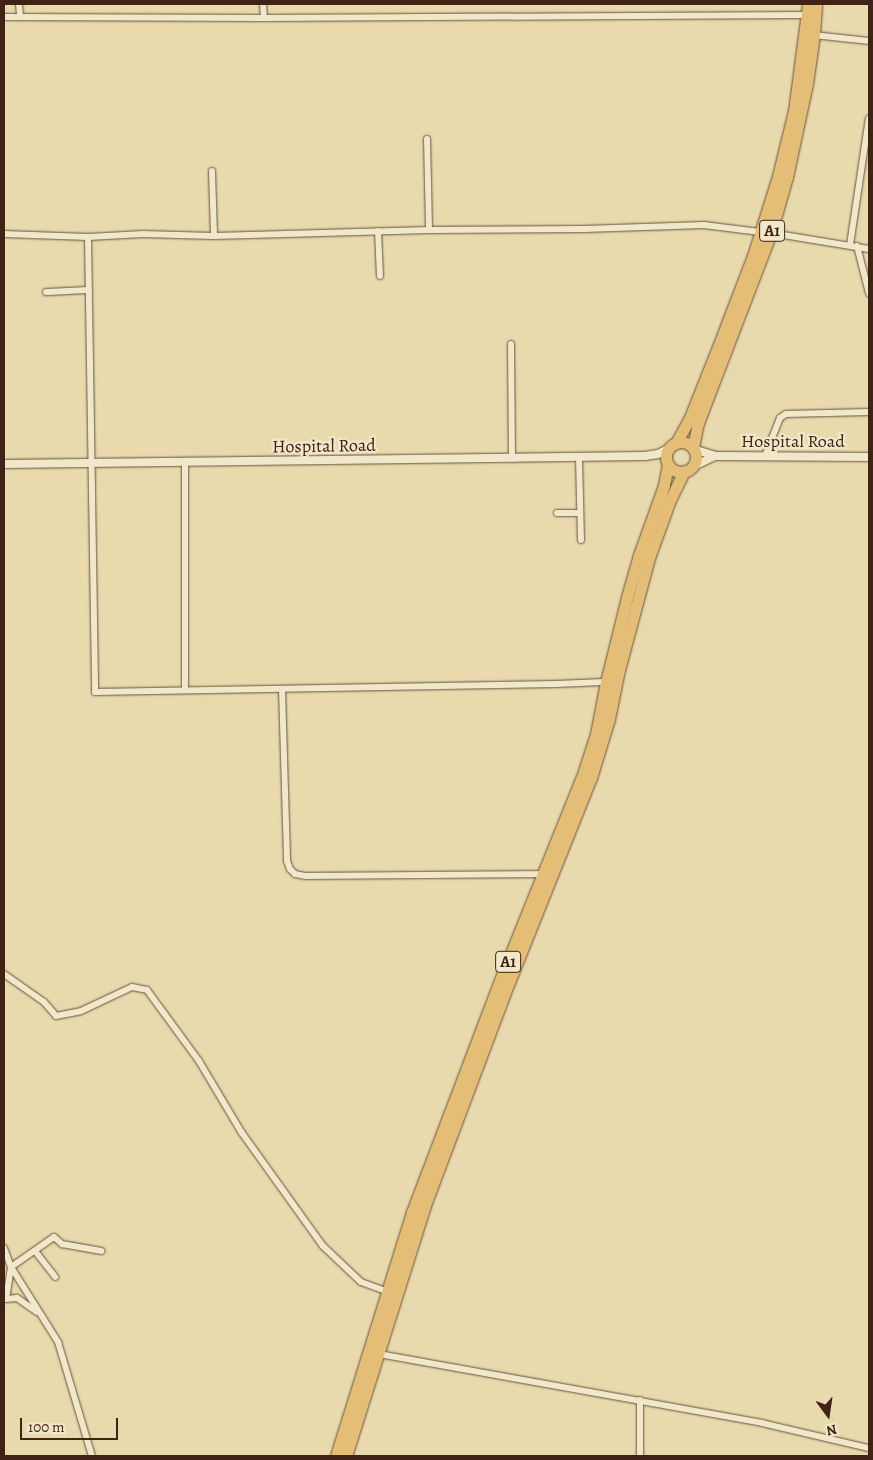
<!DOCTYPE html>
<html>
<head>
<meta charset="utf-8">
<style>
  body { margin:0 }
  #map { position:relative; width:873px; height:1460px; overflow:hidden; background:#e9daae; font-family:Alegreya,serif }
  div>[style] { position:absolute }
  .roads { filter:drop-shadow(0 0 1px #6a513a) drop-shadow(0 0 1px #6a513a) }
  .minor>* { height:6px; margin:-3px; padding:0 3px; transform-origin:3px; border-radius:3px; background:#f1e7ca }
  .tertiary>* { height:8px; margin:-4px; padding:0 4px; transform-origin:4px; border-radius:4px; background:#f1e7ca }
  .trunk>* { height:11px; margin:-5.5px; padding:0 5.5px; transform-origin:5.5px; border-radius:5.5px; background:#e4bd77 }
  .trunk>.ring { margin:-5.5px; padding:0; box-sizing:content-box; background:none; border:11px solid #e4bd77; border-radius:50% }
  span { translate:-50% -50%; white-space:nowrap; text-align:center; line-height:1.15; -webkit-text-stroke:4.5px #f1e7ca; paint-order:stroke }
  .shield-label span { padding:1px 4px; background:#f1e7ca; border:1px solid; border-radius:4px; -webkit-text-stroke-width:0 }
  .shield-label { font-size:16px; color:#402314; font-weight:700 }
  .street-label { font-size:18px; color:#402314 }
  .frame { position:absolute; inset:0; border:5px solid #402314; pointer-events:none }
  .north { position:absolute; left:803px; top:1390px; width:50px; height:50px; -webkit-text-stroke:4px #f1e7ca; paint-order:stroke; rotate:166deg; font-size:14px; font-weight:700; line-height:20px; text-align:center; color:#402314 }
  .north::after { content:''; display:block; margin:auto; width:18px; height:22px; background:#402314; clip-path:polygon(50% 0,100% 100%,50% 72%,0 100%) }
  .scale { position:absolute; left:20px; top:1418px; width:98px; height:22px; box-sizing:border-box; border:2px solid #402314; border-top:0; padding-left:6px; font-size:15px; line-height:18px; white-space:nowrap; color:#402314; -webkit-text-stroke:4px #f1e7ca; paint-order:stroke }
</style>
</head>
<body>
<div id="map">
  <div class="roads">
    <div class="minor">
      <div style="left:19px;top:4px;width:12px;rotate:85deg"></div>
      <div style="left:263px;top:4px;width:14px;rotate:86deg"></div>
      <div style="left:4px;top:17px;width:260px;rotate:0.2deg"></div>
      <div style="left:264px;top:18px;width:543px;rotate:-0.32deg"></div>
      <div style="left:814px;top:35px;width:55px;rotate:6.2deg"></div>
      <div style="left:427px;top:139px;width:91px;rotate:88.7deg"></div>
      <div style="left:212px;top:171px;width:65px;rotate:88.2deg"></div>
      <div style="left:378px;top:231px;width:45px;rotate:87.5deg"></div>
      <div style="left:771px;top:233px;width:99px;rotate:9.3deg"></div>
      <div style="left:4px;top:234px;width:84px;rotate:2deg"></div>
      <div style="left:88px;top:237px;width:55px;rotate:-3.1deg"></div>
      <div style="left:143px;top:234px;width:71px;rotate:1.6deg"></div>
      <div style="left:214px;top:236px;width:215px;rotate:-1.6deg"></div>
      <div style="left:429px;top:230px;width:155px;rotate:-0.4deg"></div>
      <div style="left:584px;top:229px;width:120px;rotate:-1.9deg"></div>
      <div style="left:704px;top:225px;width:56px;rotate:7.1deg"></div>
      <div style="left:88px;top:237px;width:455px;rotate:89.1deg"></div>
      <div style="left:95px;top:692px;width:461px;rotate:-1deg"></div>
      <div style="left:556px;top:684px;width:50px;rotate:-2.3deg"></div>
      <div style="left:850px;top:245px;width:128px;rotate:-81.5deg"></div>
      <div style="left:857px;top:246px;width:49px;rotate:75.7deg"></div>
      <div style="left:46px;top:292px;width:43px;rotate:-2.7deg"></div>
      <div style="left:511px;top:344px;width:115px;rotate:89.5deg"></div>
      <div style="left:765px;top:456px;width:41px;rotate:-68.5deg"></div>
      <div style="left:780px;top:418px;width:7px;rotate:-34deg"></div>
      <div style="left:786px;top:414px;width:83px;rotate:-1.4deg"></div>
      <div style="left:579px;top:458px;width:82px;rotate:88.6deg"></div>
      <div style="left:185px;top:462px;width:228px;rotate:90deg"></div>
      <div style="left:557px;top:513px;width:23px"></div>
      <div style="left:282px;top:689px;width:172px;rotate:88.3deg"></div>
      <div style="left:287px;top:861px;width:9px;rotate:69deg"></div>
      <div style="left:290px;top:869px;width:7px;rotate:45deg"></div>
      <div style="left:295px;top:874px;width:10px;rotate:11deg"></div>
      <div style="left:305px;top:876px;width:239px;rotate:-0.5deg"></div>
      <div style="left:4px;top:974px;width:49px;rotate:35deg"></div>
      <div style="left:44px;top:1002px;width:18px;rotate:49deg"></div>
      <div style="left:56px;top:1016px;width:25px;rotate:-11deg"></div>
      <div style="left:81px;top:1011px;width:56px;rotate:-25.2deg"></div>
      <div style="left:132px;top:987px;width:15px;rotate:11deg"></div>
      <div style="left:147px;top:990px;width:88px;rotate:53.8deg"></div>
      <div style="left:199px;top:1061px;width:84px;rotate:59.2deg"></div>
      <div style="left:242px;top:1133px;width:139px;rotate:54.4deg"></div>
      <div style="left:323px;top:1246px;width:52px;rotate:43.5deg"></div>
      <div style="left:361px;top:1282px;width:27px;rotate:20deg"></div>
      <div style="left:4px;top:1248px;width:20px;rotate:70deg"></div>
      <div style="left:11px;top:1267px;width:89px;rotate:57.9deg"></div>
      <div style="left:58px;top:1342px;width:119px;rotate:73.4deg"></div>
      <div style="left:35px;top:1251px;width:33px;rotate:52deg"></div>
      <div style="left:5px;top:1299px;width:12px;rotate:-5deg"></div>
      <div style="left:17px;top:1298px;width:24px;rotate:35deg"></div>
      <div style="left:6px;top:1299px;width:32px;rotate:-81deg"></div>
      <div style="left:11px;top:1267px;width:52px;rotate:-34.9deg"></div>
      <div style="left:54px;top:1237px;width:11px;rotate:41deg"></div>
      <div style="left:62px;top:1244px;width:40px;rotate:10deg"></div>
      <div style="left:379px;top:1354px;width:389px;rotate:10.2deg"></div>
      <div style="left:762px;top:1423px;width:110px;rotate:13.2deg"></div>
      <div style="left:640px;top:1456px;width:56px;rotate:-90deg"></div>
    </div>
    <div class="tertiary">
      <div style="left:693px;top:449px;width:24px;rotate:17deg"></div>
      <div style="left:716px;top:456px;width:153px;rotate:0.4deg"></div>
      <div style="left:4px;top:464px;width:641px;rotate:-0.72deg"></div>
      <div style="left:645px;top:456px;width:13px;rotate:-9deg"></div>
      <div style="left:658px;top:454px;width:13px;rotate:-27deg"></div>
      <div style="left:692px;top:467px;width:25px;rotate:-26deg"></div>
    </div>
    <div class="trunk">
      <div class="ring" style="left:666px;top:442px;width:19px;height:19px"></div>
      <div style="left:676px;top:443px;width:26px;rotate:-61deg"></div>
      <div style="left:689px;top:420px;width:92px;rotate:-68.4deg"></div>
      <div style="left:723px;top:334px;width:84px;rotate:-69deg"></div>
      <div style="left:753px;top:256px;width:84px;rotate:-72.6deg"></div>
      <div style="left:778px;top:176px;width:67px;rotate:-76.2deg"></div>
      <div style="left:794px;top:111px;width:108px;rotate:-82.5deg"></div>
      <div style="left:693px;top:448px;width:25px;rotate:-79deg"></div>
      <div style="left:698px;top:423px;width:204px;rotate:-69deg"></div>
      <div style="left:771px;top:233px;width:58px;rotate:-74.1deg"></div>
      <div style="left:787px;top:177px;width:95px;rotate:-77.9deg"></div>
      <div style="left:807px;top:84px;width:49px;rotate:-81.9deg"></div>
      <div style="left:814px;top:35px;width:31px;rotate:-86deg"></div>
      <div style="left:336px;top:1456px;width:256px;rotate:-72.7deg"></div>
      <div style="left:412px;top:1212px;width:256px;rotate:-69.2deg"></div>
      <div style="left:503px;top:973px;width:218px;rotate:-68.1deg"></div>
      <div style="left:584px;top:771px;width:39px;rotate:-72deg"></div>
      <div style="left:596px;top:734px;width:53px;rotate:-79.1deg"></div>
      <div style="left:606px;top:682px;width:88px;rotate:-76.1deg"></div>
      <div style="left:627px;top:597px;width:44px;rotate:-74.1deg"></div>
      <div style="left:639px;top:555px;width:74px;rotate:-70.3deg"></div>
      <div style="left:664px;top:485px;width:21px;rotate:-79deg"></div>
      <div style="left:346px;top:1456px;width:260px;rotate:-72.5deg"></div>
      <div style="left:424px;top:1208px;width:238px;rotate:-69.4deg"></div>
      <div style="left:508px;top:985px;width:223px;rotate:-68.2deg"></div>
      <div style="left:591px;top:778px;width:62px;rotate:-73deg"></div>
      <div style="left:609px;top:719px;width:50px;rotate:-78.5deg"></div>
      <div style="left:619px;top:670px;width:116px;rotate:-75deg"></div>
      <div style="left:649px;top:558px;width:62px;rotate:-70.1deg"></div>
      <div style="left:670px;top:500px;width:32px;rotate:-64deg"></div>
    </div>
  </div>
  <div class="shield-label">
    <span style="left:772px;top:231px">A1</span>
    <span style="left:508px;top:962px">A1</span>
  </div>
  <div class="street-label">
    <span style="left:793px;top:441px">Hospital Road</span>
    <span style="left:324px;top:446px;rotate:-1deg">Hospital Road</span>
  </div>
  <div class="frame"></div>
  <div class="north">N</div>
  <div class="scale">100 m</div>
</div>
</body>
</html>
